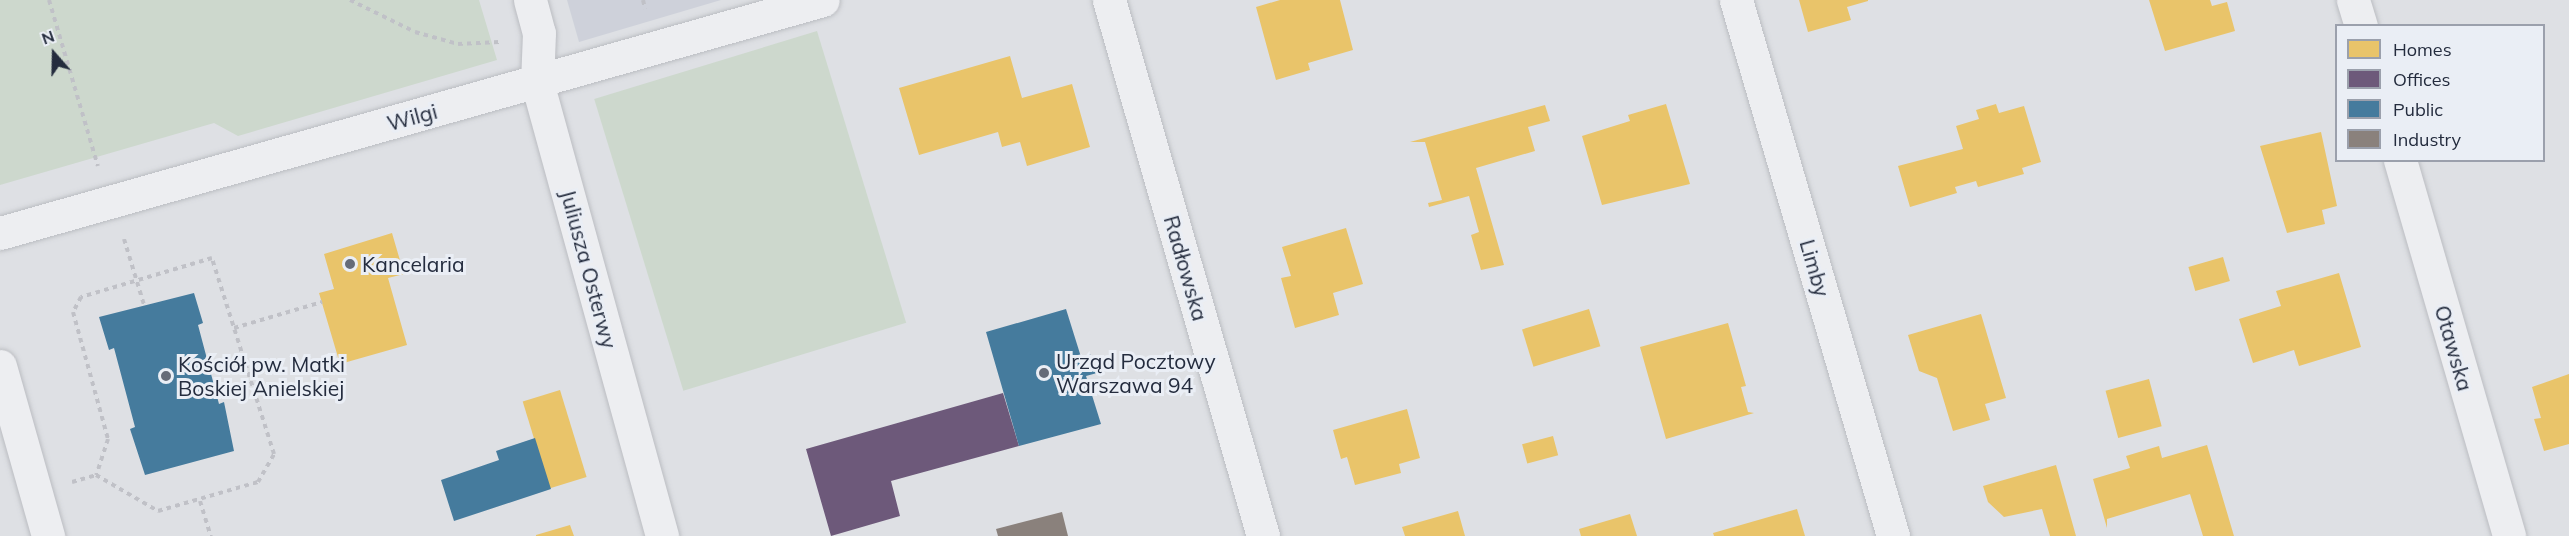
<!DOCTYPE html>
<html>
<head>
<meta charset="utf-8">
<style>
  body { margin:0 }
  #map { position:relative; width:2569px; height:536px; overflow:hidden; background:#dee0e4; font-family:Mulish,sans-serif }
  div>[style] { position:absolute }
  .built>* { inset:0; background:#ced1da }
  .green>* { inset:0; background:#cdd8cd; transform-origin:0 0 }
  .homes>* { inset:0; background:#e9c46a; transform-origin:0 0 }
  .offices>* { inset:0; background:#6d597a }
  .public>* { inset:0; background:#457b9d }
  .industry>* { inset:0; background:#8a817c }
  .path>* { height:4px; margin-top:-2px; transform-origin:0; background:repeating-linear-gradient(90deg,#c0c1c7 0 4.5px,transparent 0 9px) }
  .roads { filter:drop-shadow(0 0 2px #bbbdc2) drop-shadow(0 0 2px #bbbdc2) }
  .minor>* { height:33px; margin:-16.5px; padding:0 16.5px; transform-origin:16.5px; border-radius:16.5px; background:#edeef1 }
  .dots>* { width:16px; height:16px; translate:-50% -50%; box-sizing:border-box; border:3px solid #eaeef5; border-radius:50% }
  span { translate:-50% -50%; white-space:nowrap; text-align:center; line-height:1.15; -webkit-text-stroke:6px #eaeef5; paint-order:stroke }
  .street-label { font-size:21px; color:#242c3e }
  .poi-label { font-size:21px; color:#242c3e }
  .left { translate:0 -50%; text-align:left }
  .legend { position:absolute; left:2335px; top:24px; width:210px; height:138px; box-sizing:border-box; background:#eaeef5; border:2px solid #9ba0ac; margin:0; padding:8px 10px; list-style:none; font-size:18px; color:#242c3e }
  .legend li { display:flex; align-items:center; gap:12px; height:30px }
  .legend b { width:30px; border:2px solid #9ba0ac }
  .north { position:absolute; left:24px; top:24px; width:60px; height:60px; -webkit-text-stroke:4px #eaeef5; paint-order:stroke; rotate:340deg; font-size:16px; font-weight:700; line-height:24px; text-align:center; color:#242c3e }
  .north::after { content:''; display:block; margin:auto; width:21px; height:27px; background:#242c3e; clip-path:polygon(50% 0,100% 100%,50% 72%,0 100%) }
</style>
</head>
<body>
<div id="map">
  <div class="built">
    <div style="clip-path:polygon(567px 0,721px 0,579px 42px)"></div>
  </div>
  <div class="green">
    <div style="clip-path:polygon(0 0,479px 0,497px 60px,238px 136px,214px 123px,0 185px)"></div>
    <div style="left:817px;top:31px;width:305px;height:233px;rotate:73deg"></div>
  </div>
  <div class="homes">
    <div style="clip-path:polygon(1280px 0,1340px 0,1353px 50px,1308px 63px,1310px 70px,1276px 80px,1256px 7px)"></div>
    <div style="clip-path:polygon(1799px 0,1868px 0,1868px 1px,1847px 7px,1851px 20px,1808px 32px)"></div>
    <div style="clip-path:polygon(2149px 0,2210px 0,2212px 6px,2227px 2px,2235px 31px,2165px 51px)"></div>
    <div style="clip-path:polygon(1010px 56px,1022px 98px,1072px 84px,1090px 147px,1027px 166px,1020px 142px,1002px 147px,998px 132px,919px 155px,899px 88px)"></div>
    <div style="clip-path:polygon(1666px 104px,1690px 184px,1602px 205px,1582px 136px,1630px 121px,1628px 115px)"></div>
    <div style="clip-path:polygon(1996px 104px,1999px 113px,2024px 106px,2041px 162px,2022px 168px,2024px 174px,1978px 187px,1976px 181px,1955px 187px,1957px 193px,1910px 207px,1898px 166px,1963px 149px,1956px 126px,1979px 119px,1976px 110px)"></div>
    <div style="clip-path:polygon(1545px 105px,1550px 121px,1528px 127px,1535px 151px,1476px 168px,1504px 265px,1481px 270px,1471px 235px,1479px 232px,1469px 196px,1429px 207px,1428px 203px,1442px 200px,1425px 142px,1410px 142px)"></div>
    <div style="clip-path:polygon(2321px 132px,2337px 206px,2322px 210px,2325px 224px,2287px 233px,2260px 146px)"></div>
    <div style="clip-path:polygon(1346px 228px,1363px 284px,1333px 293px,1339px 315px,1295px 328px,1281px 278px,1291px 276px,1282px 247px)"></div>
    <div style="clip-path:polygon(392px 233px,404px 274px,388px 278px,407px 345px,340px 364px,319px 293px,334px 289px,324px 254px)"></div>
    <div style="left:2223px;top:257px;width:25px;height:36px;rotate:74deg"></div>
    <div style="clip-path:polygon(2339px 273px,2361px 347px,2299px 366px,2294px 350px,2253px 363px,2239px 319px,2281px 306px,2276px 291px)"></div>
    <div style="left:1589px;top:309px;width:39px;height:70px;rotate:73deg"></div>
    <div style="clip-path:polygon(1981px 314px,2006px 398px,1985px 404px,1990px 420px,1953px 431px,1937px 378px,1919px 371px,1908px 335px)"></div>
    <div style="clip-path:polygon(1728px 323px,1746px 386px,1741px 387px,1748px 412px,1754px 413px,1666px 439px,1640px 347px)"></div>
    <div style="clip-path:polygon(2569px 374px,2569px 444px,2544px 451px,2534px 419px,2541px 418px,2532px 387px)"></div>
    <div style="left:2149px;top:379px;width:49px;height:45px;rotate:75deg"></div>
    <div style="left:560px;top:390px;width:91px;height:39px;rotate:73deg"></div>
    <div style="clip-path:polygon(1407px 409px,1420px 458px,1399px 464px,1401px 473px,1355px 485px,1347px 457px,1341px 459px,1333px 430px)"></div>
    <div style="left:1553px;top:436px;width:20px;height:32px;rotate:75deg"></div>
    <div style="clip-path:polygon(2207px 445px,2234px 536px,2203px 536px,2190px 494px,2107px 519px,2107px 528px,2093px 479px,2130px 468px,2126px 456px,2159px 446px,2162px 458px)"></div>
    <div style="clip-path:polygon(2056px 465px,2076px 536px,2050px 536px,2042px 509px,2004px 517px,1988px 502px,1983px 486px)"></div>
    <div style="clip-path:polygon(1797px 509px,1805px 536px,1714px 536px,1713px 533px)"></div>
    <div style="clip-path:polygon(1458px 511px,1465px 536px,1405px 536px,1402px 527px)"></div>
    <div style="clip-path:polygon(1630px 514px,1637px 536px,1581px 536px,1579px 529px)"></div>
    <div style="clip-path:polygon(570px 525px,574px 536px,536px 536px,536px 535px)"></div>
  </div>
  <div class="offices">
    <div style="clip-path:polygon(1003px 393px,1019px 446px,891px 481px,900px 516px,831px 536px,806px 449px)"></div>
  </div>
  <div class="public">
    <div style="clip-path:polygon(194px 293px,203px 323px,198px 325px,219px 404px,224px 402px,234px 451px,145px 475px,130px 429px,135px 427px,114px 348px,109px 350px,99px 317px)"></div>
    <div style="clip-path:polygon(1066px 309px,1081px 357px,1090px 354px,1097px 373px,1086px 376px,1101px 424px,1019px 446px,986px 332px)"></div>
    <div style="clip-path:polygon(535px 438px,551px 489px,454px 521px,441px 480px,499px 460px,496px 451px)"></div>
  </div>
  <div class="industry">
    <div style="clip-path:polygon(1062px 512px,1068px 536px,998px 536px,996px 529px)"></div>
  </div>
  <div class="path">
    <div style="left:49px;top:0;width:173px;rotate:73.6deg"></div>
    <div style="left:350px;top:0;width:72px;rotate:26.2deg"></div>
    <div style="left:415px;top:32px;width:45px;rotate:15.6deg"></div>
    <div style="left:458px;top:44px;width:41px;rotate:-2.8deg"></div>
    <div style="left:643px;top:0;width:9px;rotate:77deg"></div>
    <div style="left:124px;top:239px;width:69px;rotate:73.1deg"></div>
    <div style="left:234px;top:328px;width:92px;rotate:-16.5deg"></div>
    <div style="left:72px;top:482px;width:25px;rotate:-16deg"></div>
    <div style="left:96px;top:475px;width:72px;rotate:30.1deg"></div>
    <div style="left:158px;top:511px;width:104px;rotate:-16.2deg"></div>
    <div style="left:258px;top:482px;width:32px;rotate:-60deg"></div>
    <div style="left:274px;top:454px;width:206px;rotate:-107.6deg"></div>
    <div style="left:212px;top:258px;width:137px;rotate:163.4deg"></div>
    <div style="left:81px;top:297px;width:17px;rotate:118deg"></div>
    <div style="left:73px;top:312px;width:132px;rotate:74.6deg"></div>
    <div style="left:108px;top:439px;width:38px;rotate:108deg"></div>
    <div style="left:200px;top:501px;width:37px;rotate:73deg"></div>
  </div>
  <div class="roads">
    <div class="minor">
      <div style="left:530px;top:0;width:34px;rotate:75deg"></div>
      <div style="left:539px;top:33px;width:49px;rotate:92.3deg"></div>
      <div style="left:537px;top:82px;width:471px;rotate:74.6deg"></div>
      <div style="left:1109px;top:0;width:558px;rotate:73.97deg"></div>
      <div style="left:1736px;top:0;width:559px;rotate:73.67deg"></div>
      <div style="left:2353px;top:0;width:27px;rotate:73deg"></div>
      <div style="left:2400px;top:160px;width:391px;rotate:73.8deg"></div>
      <div style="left:0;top:233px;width:855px;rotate:-15.81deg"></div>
      <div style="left:0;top:366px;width:177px;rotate:74.2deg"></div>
    </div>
  </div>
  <div class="dots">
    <div style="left:350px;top:264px;background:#656b78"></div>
    <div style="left:1044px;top:373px;background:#656b78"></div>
    <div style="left:166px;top:376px;background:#656b78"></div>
  </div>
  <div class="street-label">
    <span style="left:412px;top:117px;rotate:-15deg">Wilgi</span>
    <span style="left:1186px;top:268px;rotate:74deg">Radłowska</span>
    <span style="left:1815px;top:268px;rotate:74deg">Limby</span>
    <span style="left:589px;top:269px;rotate:75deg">Juliusza Osterwy</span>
    <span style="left:2454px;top:348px;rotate:74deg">Otawska</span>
  </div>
  <div class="poi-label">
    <span class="left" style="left:362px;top:264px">Kancelaria</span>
    <span class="left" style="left:1056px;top:373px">Urząd Pocztowy<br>Warszawa 94</span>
    <span class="left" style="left:178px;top:376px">Kościół pw. Matki<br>Boskiej Anielskiej</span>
  </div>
  <ul class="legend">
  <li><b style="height:16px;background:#e9c46a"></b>Homes</li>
  <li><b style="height:16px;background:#6d597a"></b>Offices</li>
  <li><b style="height:16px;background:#457b9d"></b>Public</li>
  <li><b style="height:16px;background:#8a817c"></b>Industry</li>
  </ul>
  <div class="north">N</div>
</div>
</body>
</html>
